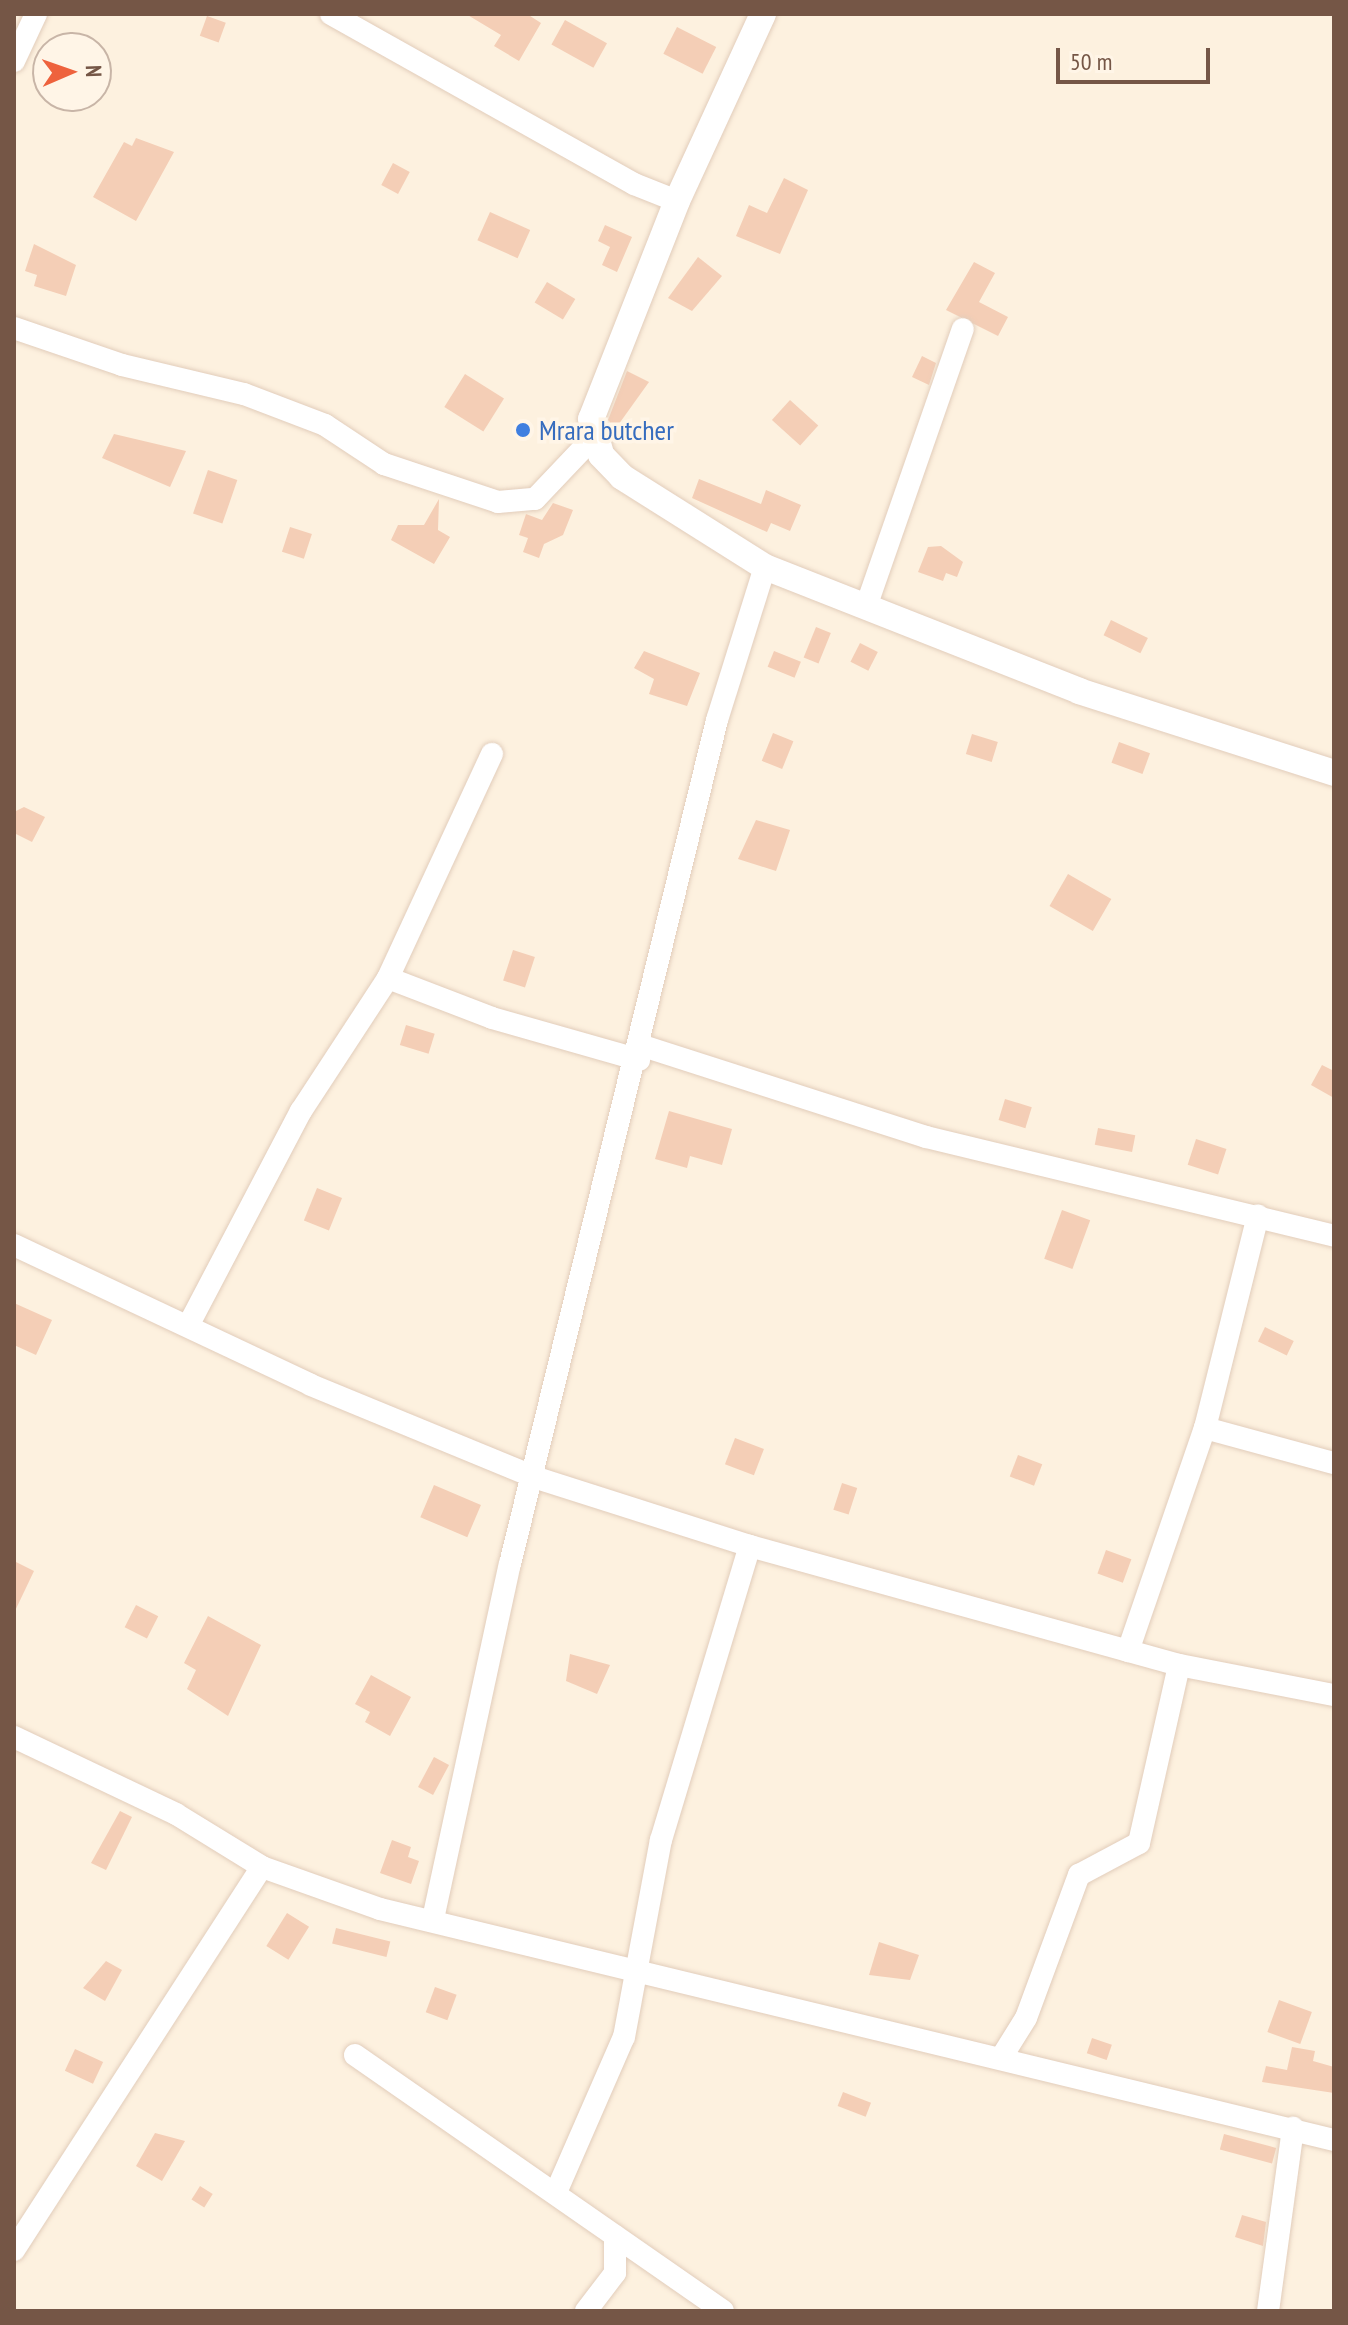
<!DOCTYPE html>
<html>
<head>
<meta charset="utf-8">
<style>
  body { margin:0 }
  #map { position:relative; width:1348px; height:2325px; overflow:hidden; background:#fdf1df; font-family:"PT Sans Narrow",sans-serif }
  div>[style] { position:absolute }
  .building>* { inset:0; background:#f4ceb6; transform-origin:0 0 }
  .roads { filter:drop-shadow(0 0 2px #e2cdbb) drop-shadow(0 0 2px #e2cdbb) }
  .minor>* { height:22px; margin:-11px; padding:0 11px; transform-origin:11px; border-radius:11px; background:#fff }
  .tertiary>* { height:26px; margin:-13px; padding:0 13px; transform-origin:13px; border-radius:13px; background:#fff }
  .dots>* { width:22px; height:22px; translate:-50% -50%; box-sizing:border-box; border:4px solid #fff5e7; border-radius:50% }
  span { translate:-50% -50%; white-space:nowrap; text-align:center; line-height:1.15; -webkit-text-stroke:7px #fff5e7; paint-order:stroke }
  .shop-label { font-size:28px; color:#366cbe }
  .left { translate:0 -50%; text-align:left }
  .frame { position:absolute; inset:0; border:16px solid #755646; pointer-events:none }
  .north { position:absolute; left:32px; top:32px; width:80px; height:80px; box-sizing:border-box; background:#fff5e7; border:2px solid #c8b5a7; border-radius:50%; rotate:88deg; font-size:22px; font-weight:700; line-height:32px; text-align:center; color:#755646 }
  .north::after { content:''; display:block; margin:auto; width:28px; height:36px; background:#ee623d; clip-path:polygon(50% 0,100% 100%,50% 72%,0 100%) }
  .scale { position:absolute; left:1056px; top:48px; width:154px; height:36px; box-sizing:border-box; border:4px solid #755646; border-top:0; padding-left:10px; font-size:24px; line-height:28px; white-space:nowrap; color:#755646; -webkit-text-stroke:6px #fff5e7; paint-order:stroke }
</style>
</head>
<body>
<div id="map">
  <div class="building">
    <div style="clip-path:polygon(466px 14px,527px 14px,541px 23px,519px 61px,494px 46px,501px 35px)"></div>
    <div style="left:207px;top:16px;width:20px;height:21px;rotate:20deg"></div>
    <div style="left:565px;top:20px;width:48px;height:28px;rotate:29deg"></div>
    <div style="left:677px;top:27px;width:44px;height:30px;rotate:27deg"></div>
    <div style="clip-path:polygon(136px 138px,174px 152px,136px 221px,93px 197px,124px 142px,132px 146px)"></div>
    <div style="left:393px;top:163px;width:19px;height:25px;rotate:28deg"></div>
    <div style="clip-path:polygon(784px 178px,808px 190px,780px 254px,736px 236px,749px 205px,767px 213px)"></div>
    <div style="left:490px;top:212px;width:44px;height:31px;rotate:24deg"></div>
    <div style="clip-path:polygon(605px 225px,632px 237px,617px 272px,602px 265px,610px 247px,598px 241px)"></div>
    <div style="clip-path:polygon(34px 244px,76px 265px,66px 296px,34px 286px,37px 275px,25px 271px)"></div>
    <div style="clip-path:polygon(698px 257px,722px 276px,692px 311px,668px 298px)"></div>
    <div style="clip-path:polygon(974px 262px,995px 273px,979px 302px,1008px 317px,998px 336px,946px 310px)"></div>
    <div style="left:547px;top:282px;width:33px;height:24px;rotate:31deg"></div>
    <div style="clip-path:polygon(922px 356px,936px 363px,929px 385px,912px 377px)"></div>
    <div style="clip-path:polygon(627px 371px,649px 382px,616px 428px,608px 420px)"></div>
    <div style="left:465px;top:374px;width:46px;height:39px;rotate:32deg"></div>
    <div style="left:790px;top:400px;width:38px;height:27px;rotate:42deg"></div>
    <div style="clip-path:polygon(114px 434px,186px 451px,170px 487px,102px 458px)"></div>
    <div style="left:208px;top:470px;width:31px;height:46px;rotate:19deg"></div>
    <div style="clip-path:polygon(699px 479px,761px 504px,766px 490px,801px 505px,790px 531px,771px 523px,767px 532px,692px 498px)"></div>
    <div style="clip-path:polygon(439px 499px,438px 530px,450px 537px,434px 564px,391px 540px,398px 525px,424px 525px)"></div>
    <div style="clip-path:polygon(553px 503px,573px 510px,563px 535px,544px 544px,539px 558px,523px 552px,528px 538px,519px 535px,526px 514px,542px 520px)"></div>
    <div style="left:290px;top:527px;width:23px;height:26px;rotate:18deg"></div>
    <div style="clip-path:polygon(941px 546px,963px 562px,957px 577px,946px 573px,943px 581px,918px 572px,928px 547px)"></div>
    <div style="left:1111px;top:620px;width:41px;height:17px;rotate:26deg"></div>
    <div style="left:816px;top:627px;width:16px;height:33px;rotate:22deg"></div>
    <div style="left:860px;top:643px;width:20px;height:21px;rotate:27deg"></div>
    <div style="clip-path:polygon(644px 651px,700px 673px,687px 706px,649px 694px,654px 679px,634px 668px)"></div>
    <div style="left:774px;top:651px;width:29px;height:17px;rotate:22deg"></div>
    <div style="left:773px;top:733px;width:22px;height:30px;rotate:22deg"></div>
    <div style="left:972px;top:734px;width:27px;height:21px;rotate:17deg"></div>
    <div style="left:1119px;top:742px;width:33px;height:22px;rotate:20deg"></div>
    <div style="clip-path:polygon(24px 807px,45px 817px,32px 842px,14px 833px,14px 812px)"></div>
    <div style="clip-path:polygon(756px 820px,790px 830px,776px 871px,738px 859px)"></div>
    <div style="left:1068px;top:874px;width:50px;height:37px;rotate:30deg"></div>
    <div style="left:513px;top:950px;width:23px;height:32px;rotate:18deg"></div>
    <div style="left:406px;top:1025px;width:30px;height:21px;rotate:17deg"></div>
    <div style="clip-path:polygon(1322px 1065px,1334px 1071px,1334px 1098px,1311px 1085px)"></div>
    <div style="left:1005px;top:1099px;width:28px;height:22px;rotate:17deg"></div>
    <div style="clip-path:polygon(669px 1111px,732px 1129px,722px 1165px,690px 1156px,687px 1168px,655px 1159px)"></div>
    <div style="left:1098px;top:1128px;width:38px;height:17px;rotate:11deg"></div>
    <div style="left:1196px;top:1139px;width:32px;height:27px;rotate:18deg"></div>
    <div style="left:317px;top:1188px;width:27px;height:35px;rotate:22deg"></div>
    <div style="left:1062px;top:1210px;width:30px;height:52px;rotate:20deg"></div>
    <div style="clip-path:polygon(14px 1303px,52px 1320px,36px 1355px,14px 1345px)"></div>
    <div style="left:1265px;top:1327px;width:32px;height:16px;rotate:26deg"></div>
    <div style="left:735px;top:1438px;width:31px;height:28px;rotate:21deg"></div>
    <div style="left:1018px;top:1455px;width:26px;height:23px;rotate:21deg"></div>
    <div style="left:842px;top:1483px;width:16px;height:28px;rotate:18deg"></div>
    <div style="left:434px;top:1485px;width:51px;height:35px;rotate:23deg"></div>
    <div style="left:1106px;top:1550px;width:27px;height:25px;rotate:20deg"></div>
    <div style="clip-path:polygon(14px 1561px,34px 1571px,14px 1613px)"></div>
    <div style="left:136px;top:1605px;width:25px;height:25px;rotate:27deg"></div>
    <div style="clip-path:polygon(208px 1616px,261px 1645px,228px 1716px,187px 1689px,196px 1670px,184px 1663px)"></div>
    <div style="clip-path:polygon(570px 1654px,610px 1665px,597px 1694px,566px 1681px)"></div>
    <div style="clip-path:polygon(371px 1675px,411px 1697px,390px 1736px,365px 1722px,370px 1712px,355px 1704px)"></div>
    <div style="left:434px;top:1757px;width:17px;height:34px;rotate:28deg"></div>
    <div style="clip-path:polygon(120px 1811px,132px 1817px,106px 1870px,91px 1863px)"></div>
    <div style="clip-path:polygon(392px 1840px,411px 1847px,408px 1857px,419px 1861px,411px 1884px,380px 1873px)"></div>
    <div style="left:287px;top:1913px;width:26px;height:39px;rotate:32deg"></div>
    <div style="left:336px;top:1928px;width:56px;height:16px;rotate:14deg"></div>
    <div style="clip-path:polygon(879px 1942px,919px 1955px,910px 1980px,869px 1975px)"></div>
    <div style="clip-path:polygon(106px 1961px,122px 1970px,105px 2001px,83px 1988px)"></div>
    <div style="left:435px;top:1987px;width:23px;height:27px;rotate:20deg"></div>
    <div style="left:1279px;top:2000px;width:35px;height:34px;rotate:20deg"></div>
    <div style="left:1092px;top:2038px;width:21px;height:16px;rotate:19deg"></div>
    <div style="clip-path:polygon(1292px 2047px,1315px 2051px,1313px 2061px,1334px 2067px,1334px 2093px,1262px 2082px,1266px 2066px,1287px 2070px)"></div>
    <div style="left:75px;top:2049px;width:31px;height:24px;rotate:25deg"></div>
    <div style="left:843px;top:2092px;width:30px;height:15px;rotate:21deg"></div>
    <div style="clip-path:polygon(155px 2133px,185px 2141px,162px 2181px,136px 2166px)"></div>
    <div style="left:1224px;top:2134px;width:54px;height:16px;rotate:15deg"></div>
    <div style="left:200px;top:2186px;width:15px;height:16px;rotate:32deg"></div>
    <div style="clip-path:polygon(1242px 2215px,1266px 2222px,1263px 2246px,1235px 2237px)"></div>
  </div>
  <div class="roads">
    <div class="minor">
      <div style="left:331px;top:14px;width:347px;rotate:29.3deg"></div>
      <div style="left:634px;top:184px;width:46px;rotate:21.6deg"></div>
      <div style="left:14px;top:61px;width:52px;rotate:-64.9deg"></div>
      <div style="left:14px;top:328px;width:114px;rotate:18.9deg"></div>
      <div style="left:122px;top:365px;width:125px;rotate:13.4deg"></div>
      <div style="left:244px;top:394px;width:87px;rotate:20.9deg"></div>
      <div style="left:325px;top:425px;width:71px;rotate:33.5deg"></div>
      <div style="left:384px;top:464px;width:120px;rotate:18.4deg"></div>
      <div style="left:498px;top:502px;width:37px;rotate:-5deg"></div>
      <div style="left:535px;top:499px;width:83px;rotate:-46.5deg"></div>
      <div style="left:867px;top:604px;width:291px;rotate:-70.8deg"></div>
      <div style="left:388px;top:978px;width:111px;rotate:21deg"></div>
      <div style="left:492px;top:1018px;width:153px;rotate:15.9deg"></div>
      <div style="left:643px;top:1046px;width:297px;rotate:17.8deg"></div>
      <div style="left:926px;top:1137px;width:420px;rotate:13.6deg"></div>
      <div style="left:14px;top:1245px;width:328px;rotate:25.2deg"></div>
      <div style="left:311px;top:1385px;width:241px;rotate:22.4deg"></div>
      <div style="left:534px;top:1477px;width:227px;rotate:17.7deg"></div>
      <div style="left:750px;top:1546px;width:445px;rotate:15.5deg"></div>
      <div style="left:1179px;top:1665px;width:158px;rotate:11deg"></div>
      <div style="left:188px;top:1326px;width:243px;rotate:-62.3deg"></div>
      <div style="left:301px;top:1111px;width:159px;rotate:-56.8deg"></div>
      <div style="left:388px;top:978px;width:247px;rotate:-65.1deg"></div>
      <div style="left:1205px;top:1428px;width:134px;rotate:15.2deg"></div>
      <div style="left:1128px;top:1651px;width:236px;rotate:-71deg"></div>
      <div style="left:1205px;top:1428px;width:219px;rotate:-76deg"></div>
      <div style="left:14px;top:1737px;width:179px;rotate:25.4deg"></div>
      <div style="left:176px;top:1814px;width:101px;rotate:31.6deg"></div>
      <div style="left:262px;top:1867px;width:125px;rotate:19.6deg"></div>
      <div style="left:380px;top:1909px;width:982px;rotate:13.61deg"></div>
      <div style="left:433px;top:1919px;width:363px;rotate:-77.8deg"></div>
      <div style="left:510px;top:1564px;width:869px;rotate:-76.22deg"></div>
      <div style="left:717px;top:720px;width:160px;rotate:-72.6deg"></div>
      <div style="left:355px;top:2055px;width:448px;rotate:34.8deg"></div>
      <div style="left:1001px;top:2058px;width:47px;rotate:-58deg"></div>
      <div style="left:1026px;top:2018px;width:153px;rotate:-69.7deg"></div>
      <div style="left:1079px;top:1875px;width:68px;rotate:-28.1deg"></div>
      <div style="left:1139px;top:1843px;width:182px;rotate:-77.3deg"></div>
      <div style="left:557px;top:2190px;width:167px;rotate:-66.4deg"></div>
      <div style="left:624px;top:2037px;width:200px;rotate:-79.4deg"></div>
      <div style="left:661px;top:1840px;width:307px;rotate:-73.2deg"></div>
      <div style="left:14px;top:2250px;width:456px;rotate:-57.1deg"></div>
      <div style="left:586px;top:2311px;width:48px;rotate:-52.7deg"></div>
      <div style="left:615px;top:2273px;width:37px;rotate:-90deg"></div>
      <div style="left:1268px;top:2311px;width:185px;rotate:-82.2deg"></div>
    </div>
    <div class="tertiary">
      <div style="left:763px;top:14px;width:206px;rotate:114.7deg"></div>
      <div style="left:677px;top:201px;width:234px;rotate:111.5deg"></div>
      <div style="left:591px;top:419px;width:37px;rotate:74deg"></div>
      <div style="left:601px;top:455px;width:30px;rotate:46deg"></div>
      <div style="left:622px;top:477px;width:169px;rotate:32.2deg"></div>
      <div style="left:765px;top:567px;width:338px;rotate:21.5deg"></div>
      <div style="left:1079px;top:691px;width:268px;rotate:17.8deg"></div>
    </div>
  </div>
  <div class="dots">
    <div style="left:523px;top:430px;background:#3f7fe0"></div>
  </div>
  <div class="shop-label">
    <span class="left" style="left:539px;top:430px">Mrara butcher</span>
  </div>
  <div class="frame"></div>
  <div class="north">N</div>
  <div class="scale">50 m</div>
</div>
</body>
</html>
